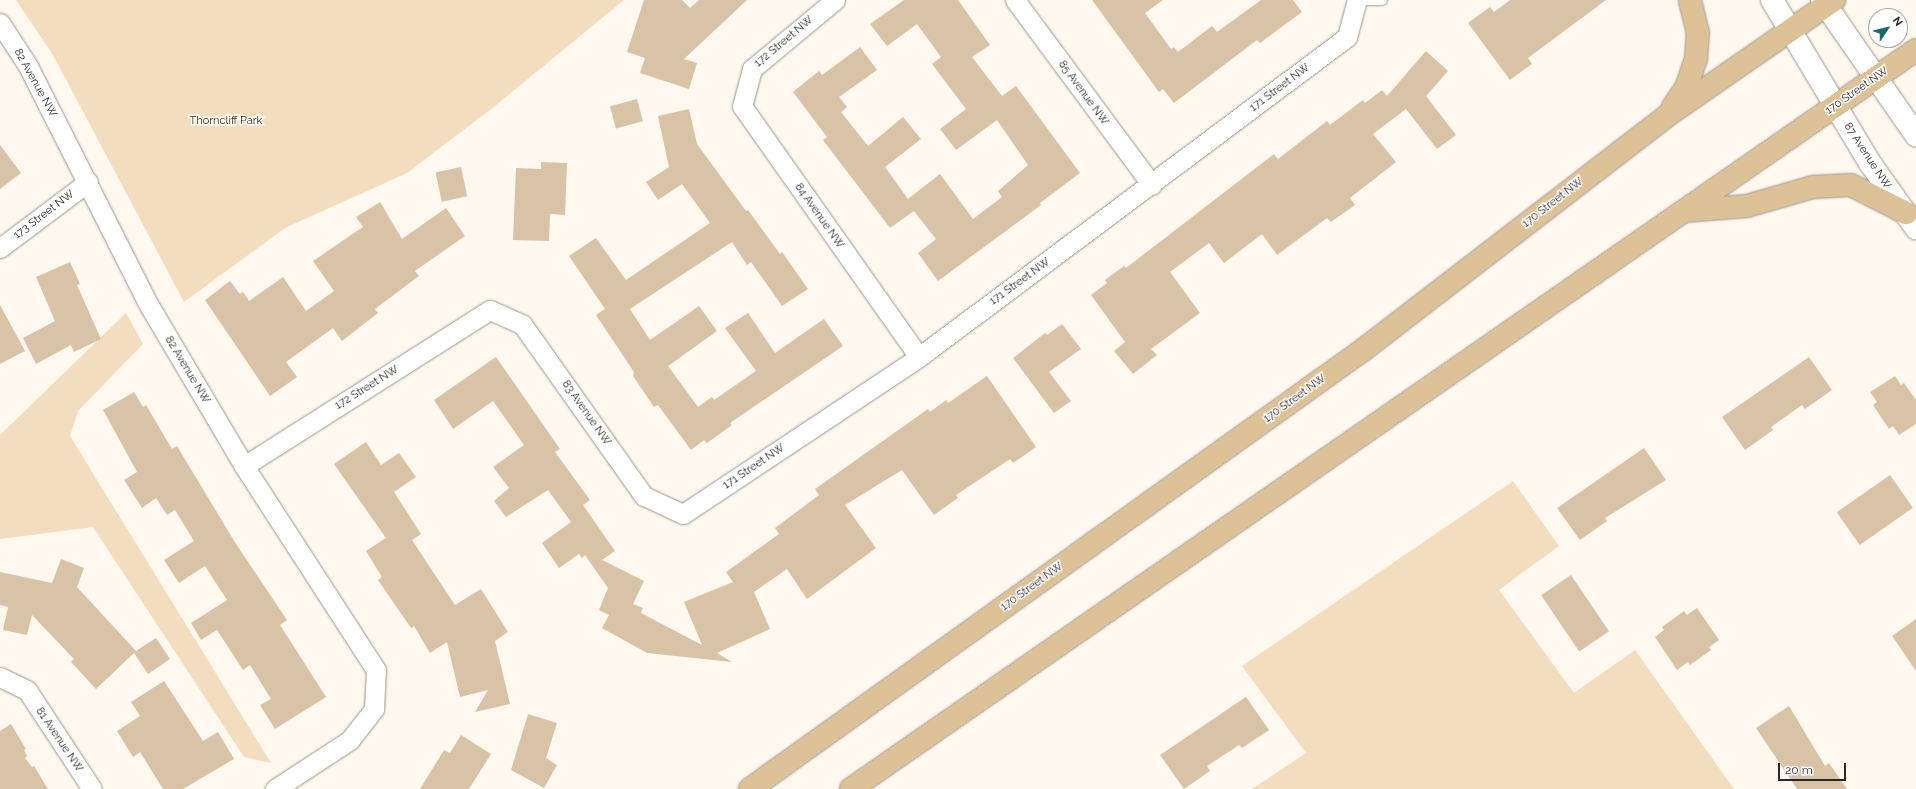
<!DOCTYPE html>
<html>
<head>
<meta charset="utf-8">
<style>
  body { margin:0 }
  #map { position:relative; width:1916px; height:789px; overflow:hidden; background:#fef8ef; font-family:Raleway,sans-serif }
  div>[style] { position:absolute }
  .green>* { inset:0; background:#f3ddbf }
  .building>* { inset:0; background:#d8c3a6; transform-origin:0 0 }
  .roads { filter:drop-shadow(0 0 1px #9b958d) drop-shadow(0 0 1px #9b958d) }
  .lane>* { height:10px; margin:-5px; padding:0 5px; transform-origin:5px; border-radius:5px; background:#fff }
  .street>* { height:19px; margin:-9.5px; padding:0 9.5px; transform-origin:9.5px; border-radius:9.5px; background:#fff }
  .secondary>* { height:22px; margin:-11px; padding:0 11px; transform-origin:11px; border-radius:11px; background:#fff }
  .primary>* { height:22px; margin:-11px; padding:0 11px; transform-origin:11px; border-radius:11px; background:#dec297 }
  span { translate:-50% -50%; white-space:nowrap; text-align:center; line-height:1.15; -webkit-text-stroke:3px #fff; paint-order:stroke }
  .street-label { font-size:11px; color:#2a2825 }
  .park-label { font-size:11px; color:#3e2801 }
  .north { position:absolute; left:1868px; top:8px; width:40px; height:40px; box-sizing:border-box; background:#fff; border:1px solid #aaa9a8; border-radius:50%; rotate:55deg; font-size:11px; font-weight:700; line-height:16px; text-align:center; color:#2a2825 }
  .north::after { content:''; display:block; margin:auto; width:14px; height:18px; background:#1c696c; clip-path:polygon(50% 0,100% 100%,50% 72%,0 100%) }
  .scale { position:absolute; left:1778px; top:763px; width:68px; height:18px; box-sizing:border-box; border:2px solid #2a2825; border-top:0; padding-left:5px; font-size:12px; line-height:14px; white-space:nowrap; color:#2a2825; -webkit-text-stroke:3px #fff; paint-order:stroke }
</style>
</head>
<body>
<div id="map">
  <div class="green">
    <div style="clip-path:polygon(16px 0,624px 0,495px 106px,407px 173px,285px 228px,184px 302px,53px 55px)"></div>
    <div style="clip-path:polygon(126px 313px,143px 344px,78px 411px,70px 436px,271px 763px,244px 757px,93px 527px,0 539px,0 435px)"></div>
    <div style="clip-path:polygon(1513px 481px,1559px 546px,1499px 590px,1574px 693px,1635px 650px,1734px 789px,1252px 789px,1306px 753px,1242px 666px)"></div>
  </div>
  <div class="building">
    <div style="clip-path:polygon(644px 0,682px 0,690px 8px,699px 0,747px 0,684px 59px,697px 63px,689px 89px,640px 73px,645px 58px,627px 52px)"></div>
    <div style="clip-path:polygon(904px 0,958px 0,990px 45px,972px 57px,1002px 96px,1016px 86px,1080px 173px,1040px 203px,1041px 205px,938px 281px,918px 253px,936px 239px,914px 211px,890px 228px,823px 140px,827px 137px,793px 92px,819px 71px,822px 75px,860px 47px,877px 70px,839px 97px,847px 107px,841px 112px,868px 146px,903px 117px,921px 139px,885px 167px,908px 199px,940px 174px,973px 219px,1002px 197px,998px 191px,1028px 165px,997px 120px,956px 150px,940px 129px,966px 109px,932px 64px,941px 57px,917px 24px,887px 46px,870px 24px)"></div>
    <div style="clip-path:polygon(1092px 0,1163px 0,1145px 13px,1171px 49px,1174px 47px,1178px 52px,1212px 26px,1217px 32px,1261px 0,1293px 0,1302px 12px,1260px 43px,1257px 40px,1174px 103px,1163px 89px,1159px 92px)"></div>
    <div style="clip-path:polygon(1510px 0,1606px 0,1528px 58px,1532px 64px,1510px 80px,1468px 23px,1490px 7px,1494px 12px)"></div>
    <div style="clip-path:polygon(1426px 51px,1448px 71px,1426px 96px,1456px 135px,1437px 149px,1406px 109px,1373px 134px,1396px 162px,1350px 198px,1355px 205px,1331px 222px,1327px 218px,1277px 255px,1262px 234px,1224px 263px,1209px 243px,1170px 272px,1200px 313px,1151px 349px,1157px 355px,1133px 374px,1114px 351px,1125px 342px,1091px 295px,1107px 283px,1105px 280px,1124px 266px,1126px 268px,1274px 154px,1278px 159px,1327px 121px,1330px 125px,1363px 100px,1365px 103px,1382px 90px,1387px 96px)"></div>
    <div style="left:637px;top:99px;width:23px;height:28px;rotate:75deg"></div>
    <div style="clip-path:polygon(689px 109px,697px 144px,746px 211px,748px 210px,780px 254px,782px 252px,808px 289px,782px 306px,751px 262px,747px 265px,732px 242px,630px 309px,650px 340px,699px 306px,717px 331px,668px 366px,698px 407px,712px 397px,714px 400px,756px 371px,725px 328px,748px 313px,775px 353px,824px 319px,843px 346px,730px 423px,732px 425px,707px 443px,704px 440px,691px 450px,658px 405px,654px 407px,633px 376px,634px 372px,596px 315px,605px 309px,569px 256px,596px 238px,626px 280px,710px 223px,682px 184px,658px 200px,646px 182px,669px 167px,658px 116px)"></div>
    <div style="clip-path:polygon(0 145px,21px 173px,0 189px)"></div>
    <div style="clip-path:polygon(541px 162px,567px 163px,565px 215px,550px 214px,549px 241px,513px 240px,516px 168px,541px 169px)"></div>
    <div style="left:461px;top:167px;width:30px;height:26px;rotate:78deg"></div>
    <div style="clip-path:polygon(380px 202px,402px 239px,446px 208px,465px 236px,415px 271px,419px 276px,375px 309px,378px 313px,342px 341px,333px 328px,286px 362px,297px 377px,270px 396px,205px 300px,230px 281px,240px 294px,243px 292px,249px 301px,283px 277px,306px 311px,334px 291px,313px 261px,363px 227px,356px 217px)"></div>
    <div style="clip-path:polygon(70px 262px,80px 284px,77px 285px,101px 339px,74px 352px,71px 345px,36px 364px,23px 338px,55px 321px,36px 277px)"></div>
    <div style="clip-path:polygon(0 305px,25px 351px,0 364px)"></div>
    <div style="clip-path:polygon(1062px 324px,1081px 349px,1049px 372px,1071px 401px,1054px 413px,1013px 358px,1045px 333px,1047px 335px)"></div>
    <div style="clip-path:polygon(496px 357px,560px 449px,555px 452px,590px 500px,583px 505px,615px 551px,602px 560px,644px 581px,633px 604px,643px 608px,641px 613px,702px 645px,684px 602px,733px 582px,726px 572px,779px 534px,775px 528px,819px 495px,815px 489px,928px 409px,930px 412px,946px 400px,948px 403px,987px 376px,1036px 447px,1013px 463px,1010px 459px,956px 495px,958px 498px,934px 515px,902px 470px,845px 505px,876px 548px,807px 599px,787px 569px,754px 592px,770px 629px,717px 653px,732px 662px,647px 653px,602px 628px,609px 615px,599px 610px,608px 588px,585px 555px,582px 558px,579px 554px,559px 568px,542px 543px,571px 522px,548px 490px,506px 517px,494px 501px,509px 488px,493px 467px,524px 445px,493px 401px,453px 429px,434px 400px)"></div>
    <div style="clip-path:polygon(1809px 357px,1832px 390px,1805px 409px,1802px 405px,1771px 427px,1773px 430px,1745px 450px,1722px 417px)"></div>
    <div style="clip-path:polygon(1895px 376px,1901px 385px,1904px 383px,1916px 400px,1916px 424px,1899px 435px,1893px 426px,1889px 429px,1873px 405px,1877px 402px,1870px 392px)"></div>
    <div style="clip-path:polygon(134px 392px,143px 407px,146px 405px,172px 449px,177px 446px,236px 544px,287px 620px,280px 625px,326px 697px,275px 729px,260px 705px,271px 699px,250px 665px,243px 670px,217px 630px,201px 640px,191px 623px,227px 600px,205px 566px,179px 583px,164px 560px,194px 541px,175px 510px,167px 515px,156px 498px,142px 508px,124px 480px,137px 472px,103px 410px)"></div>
    <div style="clip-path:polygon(366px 442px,381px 465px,399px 453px,416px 477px,394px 492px,421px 534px,412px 540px,455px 605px,481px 589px,508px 632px,495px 641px,510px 704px,475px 712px,488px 690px,460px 697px,447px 642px,430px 653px,414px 626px,411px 628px,378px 580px,382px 577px,366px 551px,386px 538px,334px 464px)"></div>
    <div style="clip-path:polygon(1644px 448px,1666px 480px,1605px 518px,1607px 521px,1580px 540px,1557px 508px)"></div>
    <div style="left:1890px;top:475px;width:40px;height:65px;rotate:55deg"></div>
    <div style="clip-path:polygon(61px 559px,84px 568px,77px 587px,136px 651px,156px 638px,170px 659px,148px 674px,134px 653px,96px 689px,71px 662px,74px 659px,32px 615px,27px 635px,3px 630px,8px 607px,0 605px,0 572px,52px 583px)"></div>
    <div style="left:1571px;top:575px;width:68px;height:36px;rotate:56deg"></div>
    <div style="clip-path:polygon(1697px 608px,1719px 640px,1709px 647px,1711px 650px,1690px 665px,1688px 662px,1677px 670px,1655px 637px,1664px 630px,1662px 627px,1684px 611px,1687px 615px)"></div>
    <div style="clip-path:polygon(1916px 619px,1916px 671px,1892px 636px)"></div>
    <div style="clip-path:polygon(164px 681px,203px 741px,218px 732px,234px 759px,183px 789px,163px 789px,140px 752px,133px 757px,117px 731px,140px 716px,131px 702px)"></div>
    <div style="clip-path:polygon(1246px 697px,1269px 730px,1242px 748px,1239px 745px,1207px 766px,1210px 771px,1184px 789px,1160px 755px)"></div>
    <div style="clip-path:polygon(1789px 706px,1825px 766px,1829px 763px,1847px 789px,1797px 789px,1756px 728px)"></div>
    <div style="clip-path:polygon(528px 714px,557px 723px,546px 758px,557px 765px,544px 788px,511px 770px)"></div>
    <div style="clip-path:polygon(11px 724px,26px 749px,24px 750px,27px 756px,25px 758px,32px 767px,34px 766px,48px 789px,0 789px,0 731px)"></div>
    <div style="clip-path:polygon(461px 735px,491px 754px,469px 789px,420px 789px,444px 750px,450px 753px)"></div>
  </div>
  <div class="roads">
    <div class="lane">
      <div style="left:1361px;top:0;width:21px"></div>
    </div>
    <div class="street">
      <div style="left:835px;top:0;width:108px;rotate:140.3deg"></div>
      <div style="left:752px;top:69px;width:38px;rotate:105deg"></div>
      <div style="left:742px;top:106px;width:307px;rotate:54.8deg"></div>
      <div style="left:1015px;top:0;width:230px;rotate:53.5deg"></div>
      <div style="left:0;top:23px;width:51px;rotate:56.9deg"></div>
      <div style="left:28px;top:66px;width:270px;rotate:63.2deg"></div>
      <div style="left:150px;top:307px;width:185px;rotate:59.4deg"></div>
      <div style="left:244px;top:466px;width:243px;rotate:57.1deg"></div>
      <div style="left:376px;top:670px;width:39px;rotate:93deg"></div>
      <div style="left:374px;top:709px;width:39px;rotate:128deg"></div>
      <div style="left:350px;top:740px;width:90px;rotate:146.8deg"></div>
      <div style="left:0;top:248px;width:110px;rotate:-36.9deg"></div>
      <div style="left:244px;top:466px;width:291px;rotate:-32.4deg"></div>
      <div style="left:490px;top:310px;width:35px;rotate:24deg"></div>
      <div style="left:522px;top:324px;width:211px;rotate:54.7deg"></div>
      <div style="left:644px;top:496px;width:43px;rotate:24.8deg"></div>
      <div style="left:683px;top:514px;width:283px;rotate:-33.6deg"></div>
      <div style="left:919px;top:357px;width:534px;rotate:-36.78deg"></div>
      <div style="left:1347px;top:37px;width:38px;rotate:-75deg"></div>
      <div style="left:0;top:677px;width:30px;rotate:26deg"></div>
      <div style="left:27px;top:690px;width:118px;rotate:56.7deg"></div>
    </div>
    <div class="secondary">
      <div style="left:1772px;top:0;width:190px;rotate:59deg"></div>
      <div style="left:1870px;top:163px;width:80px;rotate:54.7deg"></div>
      <div style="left:1822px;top:0;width:165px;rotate:55.2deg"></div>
    </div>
    <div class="primary">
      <div style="left:1673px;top:107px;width:23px;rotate:-56deg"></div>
      <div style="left:1686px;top:88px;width:31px;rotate:-71deg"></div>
      <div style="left:1696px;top:59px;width:26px;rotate:-86deg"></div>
      <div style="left:1698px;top:33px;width:34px;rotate:-104deg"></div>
      <div style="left:1685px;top:211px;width:62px;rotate:-4.6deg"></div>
      <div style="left:1747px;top:206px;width:69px;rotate:-16.1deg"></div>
      <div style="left:1813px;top:187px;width:38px;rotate:-3deg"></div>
      <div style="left:1851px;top:185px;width:62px;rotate:27deg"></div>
      <div style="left:750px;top:789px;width:754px;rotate:-35.61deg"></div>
      <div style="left:1363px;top:350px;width:385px;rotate:-37.6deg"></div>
      <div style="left:1668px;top:115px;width:202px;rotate:-34.7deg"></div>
      <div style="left:851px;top:789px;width:1296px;rotate:-34.76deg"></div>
    </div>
  </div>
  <div class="street-label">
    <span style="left:784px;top:42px;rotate:-40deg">172 Street NW</span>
    <span style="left:35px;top:83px;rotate:61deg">82 Avenue NW</span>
    <span style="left:1280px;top:88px;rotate:-37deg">171 Street NW</span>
    <span style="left:1857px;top:91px;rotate:-35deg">170 Street NW</span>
    <span style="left:1083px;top:93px;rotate:54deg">85 Avenue NW</span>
    <span style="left:1867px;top:156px;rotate:57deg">87 Avenue NW</span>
    <span style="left:1553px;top:203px;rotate:-38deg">170 Street NW</span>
    <span style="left:44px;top:215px;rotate:-37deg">173 Street NW</span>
    <span style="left:819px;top:216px;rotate:55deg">84 Avenue NW</span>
    <span style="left:1020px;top:282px;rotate:-36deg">171 Street NW</span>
    <span style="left:187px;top:370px;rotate:59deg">82 Avenue NW</span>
    <span style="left:367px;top:388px;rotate:-32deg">172 Street NW</span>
    <span style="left:1295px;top:399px;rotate:-36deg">170 Street NW</span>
    <span style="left:586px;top:413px;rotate:55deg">83 Avenue NW</span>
    <span style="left:754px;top:467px;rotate:-34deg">171 Street NW</span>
    <span style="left:1032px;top:587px;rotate:-36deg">170 Street NW</span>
    <span style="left:59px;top:740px;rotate:56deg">81 Avenue NW</span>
  </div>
  <div class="park-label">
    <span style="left:226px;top:121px">Thorncliff Park</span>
  </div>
  <div class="north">N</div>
  <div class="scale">20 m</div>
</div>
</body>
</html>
